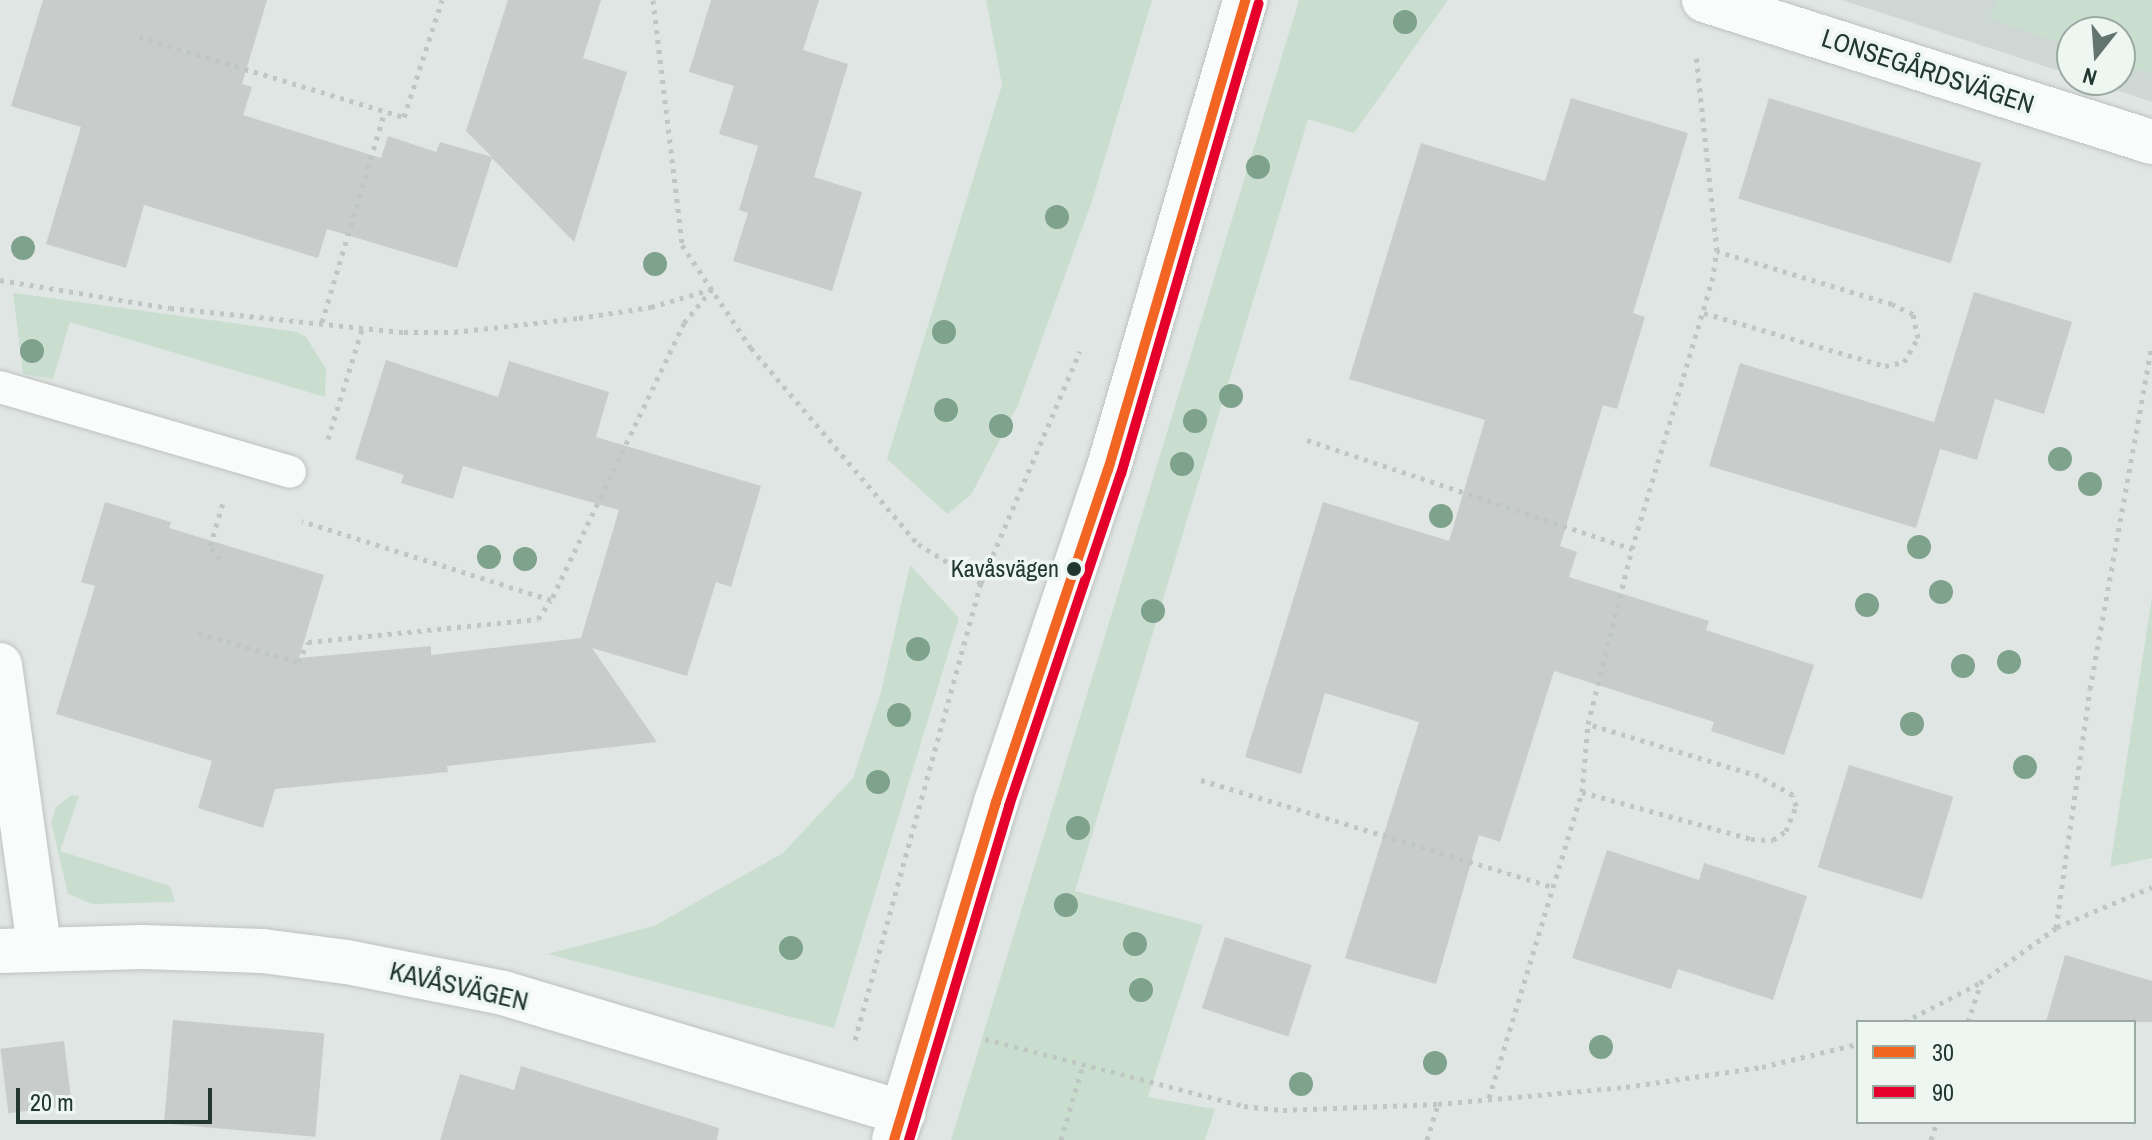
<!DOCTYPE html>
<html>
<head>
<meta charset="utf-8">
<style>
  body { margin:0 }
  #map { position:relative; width:2152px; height:1140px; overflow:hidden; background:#e0e6e3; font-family:"Archivo Narrow",sans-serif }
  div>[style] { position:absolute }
  .built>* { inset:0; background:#ced7d3 }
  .green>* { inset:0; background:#caded0 }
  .building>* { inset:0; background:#c8cdcb; transform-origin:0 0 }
  .path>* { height:5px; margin-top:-2.5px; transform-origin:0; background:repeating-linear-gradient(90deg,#bfc7c5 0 4px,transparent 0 10px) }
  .roads { filter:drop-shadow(0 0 2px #bdc3c0) drop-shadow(0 0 2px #bdc3c0) }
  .service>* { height:32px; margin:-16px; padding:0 16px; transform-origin:16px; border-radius:16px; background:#fafbfb }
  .minor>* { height:44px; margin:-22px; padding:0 22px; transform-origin:22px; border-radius:22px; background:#fafbfb }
  .tertiary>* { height:44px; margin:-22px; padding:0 22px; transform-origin:22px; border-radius:22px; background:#fafbfb }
  .bus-1>* { height:10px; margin:-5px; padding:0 5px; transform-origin:5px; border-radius:5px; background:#f26522 }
  .bus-2>* { height:10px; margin:-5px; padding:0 5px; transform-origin:5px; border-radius:5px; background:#e4002b }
  .trees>* { width:24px; height:24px; margin:-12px; border-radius:50%; background:#7ea28b }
  .dots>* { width:22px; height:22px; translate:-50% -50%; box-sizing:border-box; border:4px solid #eef6f1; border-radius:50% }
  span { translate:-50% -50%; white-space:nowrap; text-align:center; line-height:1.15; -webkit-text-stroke:7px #eef6f1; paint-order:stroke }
  .bus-label { font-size:24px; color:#213730 }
  .right { translate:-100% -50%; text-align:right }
  .street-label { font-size:26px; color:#213730 }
  .legend { position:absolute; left:1856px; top:1020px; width:280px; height:104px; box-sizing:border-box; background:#eef6f1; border:2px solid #9caaa4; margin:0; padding:10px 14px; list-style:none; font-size:24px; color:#213730 }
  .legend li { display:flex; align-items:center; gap:16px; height:40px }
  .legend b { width:40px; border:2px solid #9caaa4 }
  .north { position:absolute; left:2056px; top:16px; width:80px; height:80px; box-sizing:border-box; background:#eef6f1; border:2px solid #9caaa4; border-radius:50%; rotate:197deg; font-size:22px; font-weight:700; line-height:32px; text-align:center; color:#213730 }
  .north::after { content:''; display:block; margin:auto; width:28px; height:36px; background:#64746f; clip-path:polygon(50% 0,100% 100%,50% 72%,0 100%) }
  .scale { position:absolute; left:16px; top:1088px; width:196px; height:36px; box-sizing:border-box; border:4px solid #213730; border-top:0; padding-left:10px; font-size:24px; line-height:28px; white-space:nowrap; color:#213730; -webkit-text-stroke:6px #eef6f1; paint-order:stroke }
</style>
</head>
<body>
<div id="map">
  <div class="built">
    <div style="clip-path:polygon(1842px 0,2152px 0,2152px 102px,2086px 80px,2120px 80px,2120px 32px,2072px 32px,2072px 75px)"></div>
  </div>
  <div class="green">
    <div style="clip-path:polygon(986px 0,1152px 0,1092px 201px,1018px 405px,971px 495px,947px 514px,887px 459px,1002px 85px)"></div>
    <div style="clip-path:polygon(1299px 0,1448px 0,1354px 133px,1308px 119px,1075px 891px,1203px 925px,1148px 1097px,1215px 1109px,1205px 1140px,951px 1140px)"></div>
    <div style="clip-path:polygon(1998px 0,2152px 0,2152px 74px,2120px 64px,2120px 32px,2072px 32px,2072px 47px,1988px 18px)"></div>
    <div style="clip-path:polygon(13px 293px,297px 332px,306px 337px,326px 369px,325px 397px,70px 322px,53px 379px,23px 374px)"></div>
    <div style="clip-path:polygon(910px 565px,959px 618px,834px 1028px,548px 954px,654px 926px,783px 853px,853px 778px,881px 692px)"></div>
    <div style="clip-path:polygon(2152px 597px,2152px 858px,2110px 867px)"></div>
    <div style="clip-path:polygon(72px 795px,79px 796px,60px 851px,170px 886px,175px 902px,92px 904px,68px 894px,51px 822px,56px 807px)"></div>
  </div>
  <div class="building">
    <div style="clip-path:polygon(43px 0,267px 0,242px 84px,252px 87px,243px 115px,381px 158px,388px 136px,436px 152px,440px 142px,492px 157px,466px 131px,508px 0,601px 0,583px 58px,627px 72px,574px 242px,492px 158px,457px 268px,327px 229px,318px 258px,144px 205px,126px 268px,46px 244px,81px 127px,11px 106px)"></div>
    <div style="clip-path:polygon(711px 0,819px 0,803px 50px,848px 64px,814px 177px,862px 192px,832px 291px,733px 261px,748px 213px,739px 210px,758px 146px,719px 134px,734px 86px,689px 72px)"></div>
    <div style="clip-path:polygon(1571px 98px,1688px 133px,1633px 313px,1645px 317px,1617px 409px,1603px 405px,1560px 546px,1577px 552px,1569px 577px,1709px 621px,1706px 630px,1814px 665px,1784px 755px,1711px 731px,1714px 722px,1554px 671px,1500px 842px,1479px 835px,1436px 984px,1345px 958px,1419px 722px,1325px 693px,1301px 774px,1245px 757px,1323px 502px,1449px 541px,1485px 420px,1349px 379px,1421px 143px,1545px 181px)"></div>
    <div style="left:1769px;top:98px;width:222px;height:105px;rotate:17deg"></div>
    <div style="clip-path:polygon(1974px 292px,2072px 322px,2044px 414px,1995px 399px,1977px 460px,1940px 449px,1916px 528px,1709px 466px,1740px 363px,1934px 422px)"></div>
    <div style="clip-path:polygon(386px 360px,498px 397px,509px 361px,609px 392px,596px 437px,761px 486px,731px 587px,716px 582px,687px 676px,592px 648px,657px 742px,447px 766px,448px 772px,275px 789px,263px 828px,198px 808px,212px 761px,56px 714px,95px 586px,81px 582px,105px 502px,171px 522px,169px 528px,324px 575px,299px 658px,431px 646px,431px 655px,581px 638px,619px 510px,463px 466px,453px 499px,401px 483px,404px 475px,355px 459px)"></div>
    <div style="left:1849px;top:765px;width:109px;height:107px;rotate:17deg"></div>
    <div style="clip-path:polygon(1607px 850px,1699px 880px,1704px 863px,1807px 896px,1773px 1000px,1678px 969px,1671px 989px,1572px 958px)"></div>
    <div style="left:1225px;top:937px;width:91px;height:75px;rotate:18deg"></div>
    <div style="clip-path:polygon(2065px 955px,2152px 981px,2152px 1022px,2046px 1022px)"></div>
    <div style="left:173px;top:1020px;width:152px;height:104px;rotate:5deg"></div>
    <div style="left:64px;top:1041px;width:65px;height:64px;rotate:83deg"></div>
    <div style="clip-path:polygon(521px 1066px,719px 1128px,717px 1140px,440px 1140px,460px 1074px,514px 1090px)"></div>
  </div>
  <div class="path">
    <div style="left:653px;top:0;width:247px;rotate:83.2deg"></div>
    <div style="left:682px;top:245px;width:124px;rotate:56.2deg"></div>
    <div style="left:751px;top:348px;width:257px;rotate:49.6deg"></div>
    <div style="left:918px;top:544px;width:74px;rotate:31.8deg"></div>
    <div style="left:139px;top:37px;width:277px;rotate:16.8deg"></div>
    <div style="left:404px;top:117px;width:123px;rotate:-72deg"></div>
    <div style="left:0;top:280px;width:172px;rotate:9.4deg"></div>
    <div style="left:170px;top:308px;width:235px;rotate:5.9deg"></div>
    <div style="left:404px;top:332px;width:50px"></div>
    <div style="left:454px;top:332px;width:126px;rotate:-6.4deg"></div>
    <div style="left:579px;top:318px;width:73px;rotate:-8.7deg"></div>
    <div style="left:651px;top:307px;width:64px;rotate:-16.4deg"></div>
    <div style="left:712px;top:289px;width:44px;rotate:129.5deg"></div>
    <div style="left:684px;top:323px;width:307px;rotate:115.6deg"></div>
    <div style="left:551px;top:600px;width:261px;rotate:-162.4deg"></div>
    <div style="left:1704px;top:313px;width:189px;rotate:16.3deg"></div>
    <div style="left:1885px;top:366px;width:19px;rotate:-12deg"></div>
    <div style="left:1904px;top:362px;width:28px;rotate:-60deg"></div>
    <div style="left:1918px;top:338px;width:25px;rotate:-102deg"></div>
    <div style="left:1913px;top:314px;width:23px;rotate:-155deg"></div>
    <div style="left:1892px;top:304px;width:183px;rotate:-163.2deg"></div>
    <div style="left:322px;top:322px;width:220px;rotate:-73.4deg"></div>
    <div style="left:328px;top:439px;width:115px;rotate:-72.8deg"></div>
    <div style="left:1307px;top:440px;width:343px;rotate:18.5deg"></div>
    <div style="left:220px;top:559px;width:16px;rotate:-128deg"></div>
    <div style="left:210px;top:546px;width:45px;rotate:-73.2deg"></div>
    <div style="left:198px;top:633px;width:104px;rotate:16.2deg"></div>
    <div style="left:298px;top:662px;width:22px;rotate:-63deg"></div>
    <div style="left:308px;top:642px;width:231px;rotate:-5.7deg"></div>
    <div style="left:538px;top:619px;width:22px;rotate:-56deg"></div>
    <div style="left:1201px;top:780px;width:369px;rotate:16.9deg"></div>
    <div style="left:1582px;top:792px;width:175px;rotate:15.5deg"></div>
    <div style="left:1751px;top:839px;width:22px;rotate:3deg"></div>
    <div style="left:1773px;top:840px;width:16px;rotate:-35deg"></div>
    <div style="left:1786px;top:831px;width:27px;rotate:-68deg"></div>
    <div style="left:1796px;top:806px;width:11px;rotate:-105deg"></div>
    <div style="left:1793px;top:795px;width:39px;rotate:-151deg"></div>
    <div style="left:1759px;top:776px;width:179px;rotate:-163.1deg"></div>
    <div style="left:2057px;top:927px;width:103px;rotate:-22.8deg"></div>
    <div style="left:1904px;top:1022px;width:85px;rotate:-27.2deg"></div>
    <div style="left:1980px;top:983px;width:94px;rotate:-35.9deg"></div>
    <div style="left:2056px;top:928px;width:241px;rotate:-81.9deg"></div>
    <div style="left:2090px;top:689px;width:349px;rotate:-79.8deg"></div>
    <div style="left:1968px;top:1022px;width:40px;rotate:-72deg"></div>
    <div style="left:985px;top:1039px;width:268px;rotate:14.5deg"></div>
    <div style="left:1244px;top:1106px;width:39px;rotate:6deg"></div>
    <div style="left:1283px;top:1110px;width:155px;rotate:-2.2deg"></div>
    <div style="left:1438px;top:1104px;width:189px;rotate:-5.2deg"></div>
    <div style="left:1626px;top:1087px;width:137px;rotate:-8.4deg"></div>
    <div style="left:1762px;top:1067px;width:99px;rotate:-13.5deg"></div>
    <div style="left:855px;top:1040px;width:474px;rotate:-74.6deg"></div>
    <div style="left:981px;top:583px;width:252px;rotate:-66.9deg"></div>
    <div style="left:1489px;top:1098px;width:320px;rotate:-73.1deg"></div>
    <div style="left:1582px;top:792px;width:68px;rotate:-85deg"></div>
    <div style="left:1588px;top:724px;width:180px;rotate:-75.9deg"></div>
    <div style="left:1632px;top:549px;width:280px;rotate:-73.4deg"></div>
    <div style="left:1712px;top:281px;width:30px;rotate:-81deg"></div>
    <div style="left:1717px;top:251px;width:196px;rotate:-96.1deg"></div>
    <div style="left:1061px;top:1140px;width:78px;rotate:-73.7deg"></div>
    <div style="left:1427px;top:1140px;width:38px;rotate:-73deg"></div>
    <div style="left:1931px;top:1140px;width:19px;rotate:-72deg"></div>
  </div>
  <div class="roads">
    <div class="service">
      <div style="left:0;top:387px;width:302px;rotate:16.3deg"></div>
    </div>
    <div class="minor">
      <div style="left:1704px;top:0;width:470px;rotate:17.6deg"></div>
      <div style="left:0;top:665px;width:285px;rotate:82.1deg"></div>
      <div style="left:0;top:951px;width:143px;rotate:-1.6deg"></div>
      <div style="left:143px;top:947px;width:120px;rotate:1.9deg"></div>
      <div style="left:263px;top:951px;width:85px;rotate:7.5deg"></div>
      <div style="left:347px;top:962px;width:159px;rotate:11.2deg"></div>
      <div style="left:503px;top:993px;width:418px;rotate:16.7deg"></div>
    </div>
    <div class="tertiary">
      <div style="left:894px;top:1140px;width:353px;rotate:-73.2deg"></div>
      <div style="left:996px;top:802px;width:350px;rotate:-71.4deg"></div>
      <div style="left:1108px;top:470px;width:490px;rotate:-73.7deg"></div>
    </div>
  </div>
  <div class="bus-1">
    <div style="left:894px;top:1140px;width:353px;rotate:-73.2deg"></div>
    <div style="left:996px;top:802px;width:350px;rotate:-71.4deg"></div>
    <div style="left:1108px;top:470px;width:490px;rotate:-73.7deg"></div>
  </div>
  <div class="bus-2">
    <div style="left:909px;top:1140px;width:349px;rotate:-73.3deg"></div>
    <div style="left:1009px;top:806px;width:350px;rotate:-71.4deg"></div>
    <div style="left:1121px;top:474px;width:490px;rotate:-73.7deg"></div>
  </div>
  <div class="trees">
    <div style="left:1405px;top:22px"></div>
    <div style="left:1258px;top:167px"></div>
    <div style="left:1057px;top:217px"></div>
    <div style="left:23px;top:248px"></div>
    <div style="left:655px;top:264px"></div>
    <div style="left:944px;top:332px"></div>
    <div style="left:32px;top:351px"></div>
    <div style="left:1231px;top:396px"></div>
    <div style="left:946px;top:410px"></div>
    <div style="left:1195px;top:421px"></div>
    <div style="left:1001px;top:426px"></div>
    <div style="left:2060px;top:459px"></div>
    <div style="left:1182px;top:464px"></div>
    <div style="left:2090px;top:484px"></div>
    <div style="left:1441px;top:516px"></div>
    <div style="left:1919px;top:547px"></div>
    <div style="left:489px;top:557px"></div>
    <div style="left:525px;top:559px"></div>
    <div style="left:1941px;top:592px"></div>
    <div style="left:1867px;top:605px"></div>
    <div style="left:1153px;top:611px"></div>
    <div style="left:918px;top:649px"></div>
    <div style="left:2009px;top:662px"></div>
    <div style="left:1963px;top:666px"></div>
    <div style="left:899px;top:715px"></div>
    <div style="left:1912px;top:724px"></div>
    <div style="left:2025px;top:767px"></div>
    <div style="left:878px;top:782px"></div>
    <div style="left:1078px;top:828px"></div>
    <div style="left:1066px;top:905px"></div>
    <div style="left:1135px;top:944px"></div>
    <div style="left:791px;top:948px"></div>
    <div style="left:1141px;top:990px"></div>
    <div style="left:1601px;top:1047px"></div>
    <div style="left:1435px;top:1063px"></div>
    <div style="left:1301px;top:1084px"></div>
  </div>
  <div class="dots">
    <div style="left:1074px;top:569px;background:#213730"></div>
  </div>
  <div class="bus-label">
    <span class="right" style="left:1059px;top:569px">Kavåsvägen</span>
  </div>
  <div class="street-label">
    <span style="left:1928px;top:71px;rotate:18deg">LONSEGÅRDSVÄGEN</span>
    <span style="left:459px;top:986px;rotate:13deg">KAVÅSVÄGEN</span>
  </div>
  <ul class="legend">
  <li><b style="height:10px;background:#f26522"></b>30</li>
  <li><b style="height:10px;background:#e4002b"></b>90</li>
  </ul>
  <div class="north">N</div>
  <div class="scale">20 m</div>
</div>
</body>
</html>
